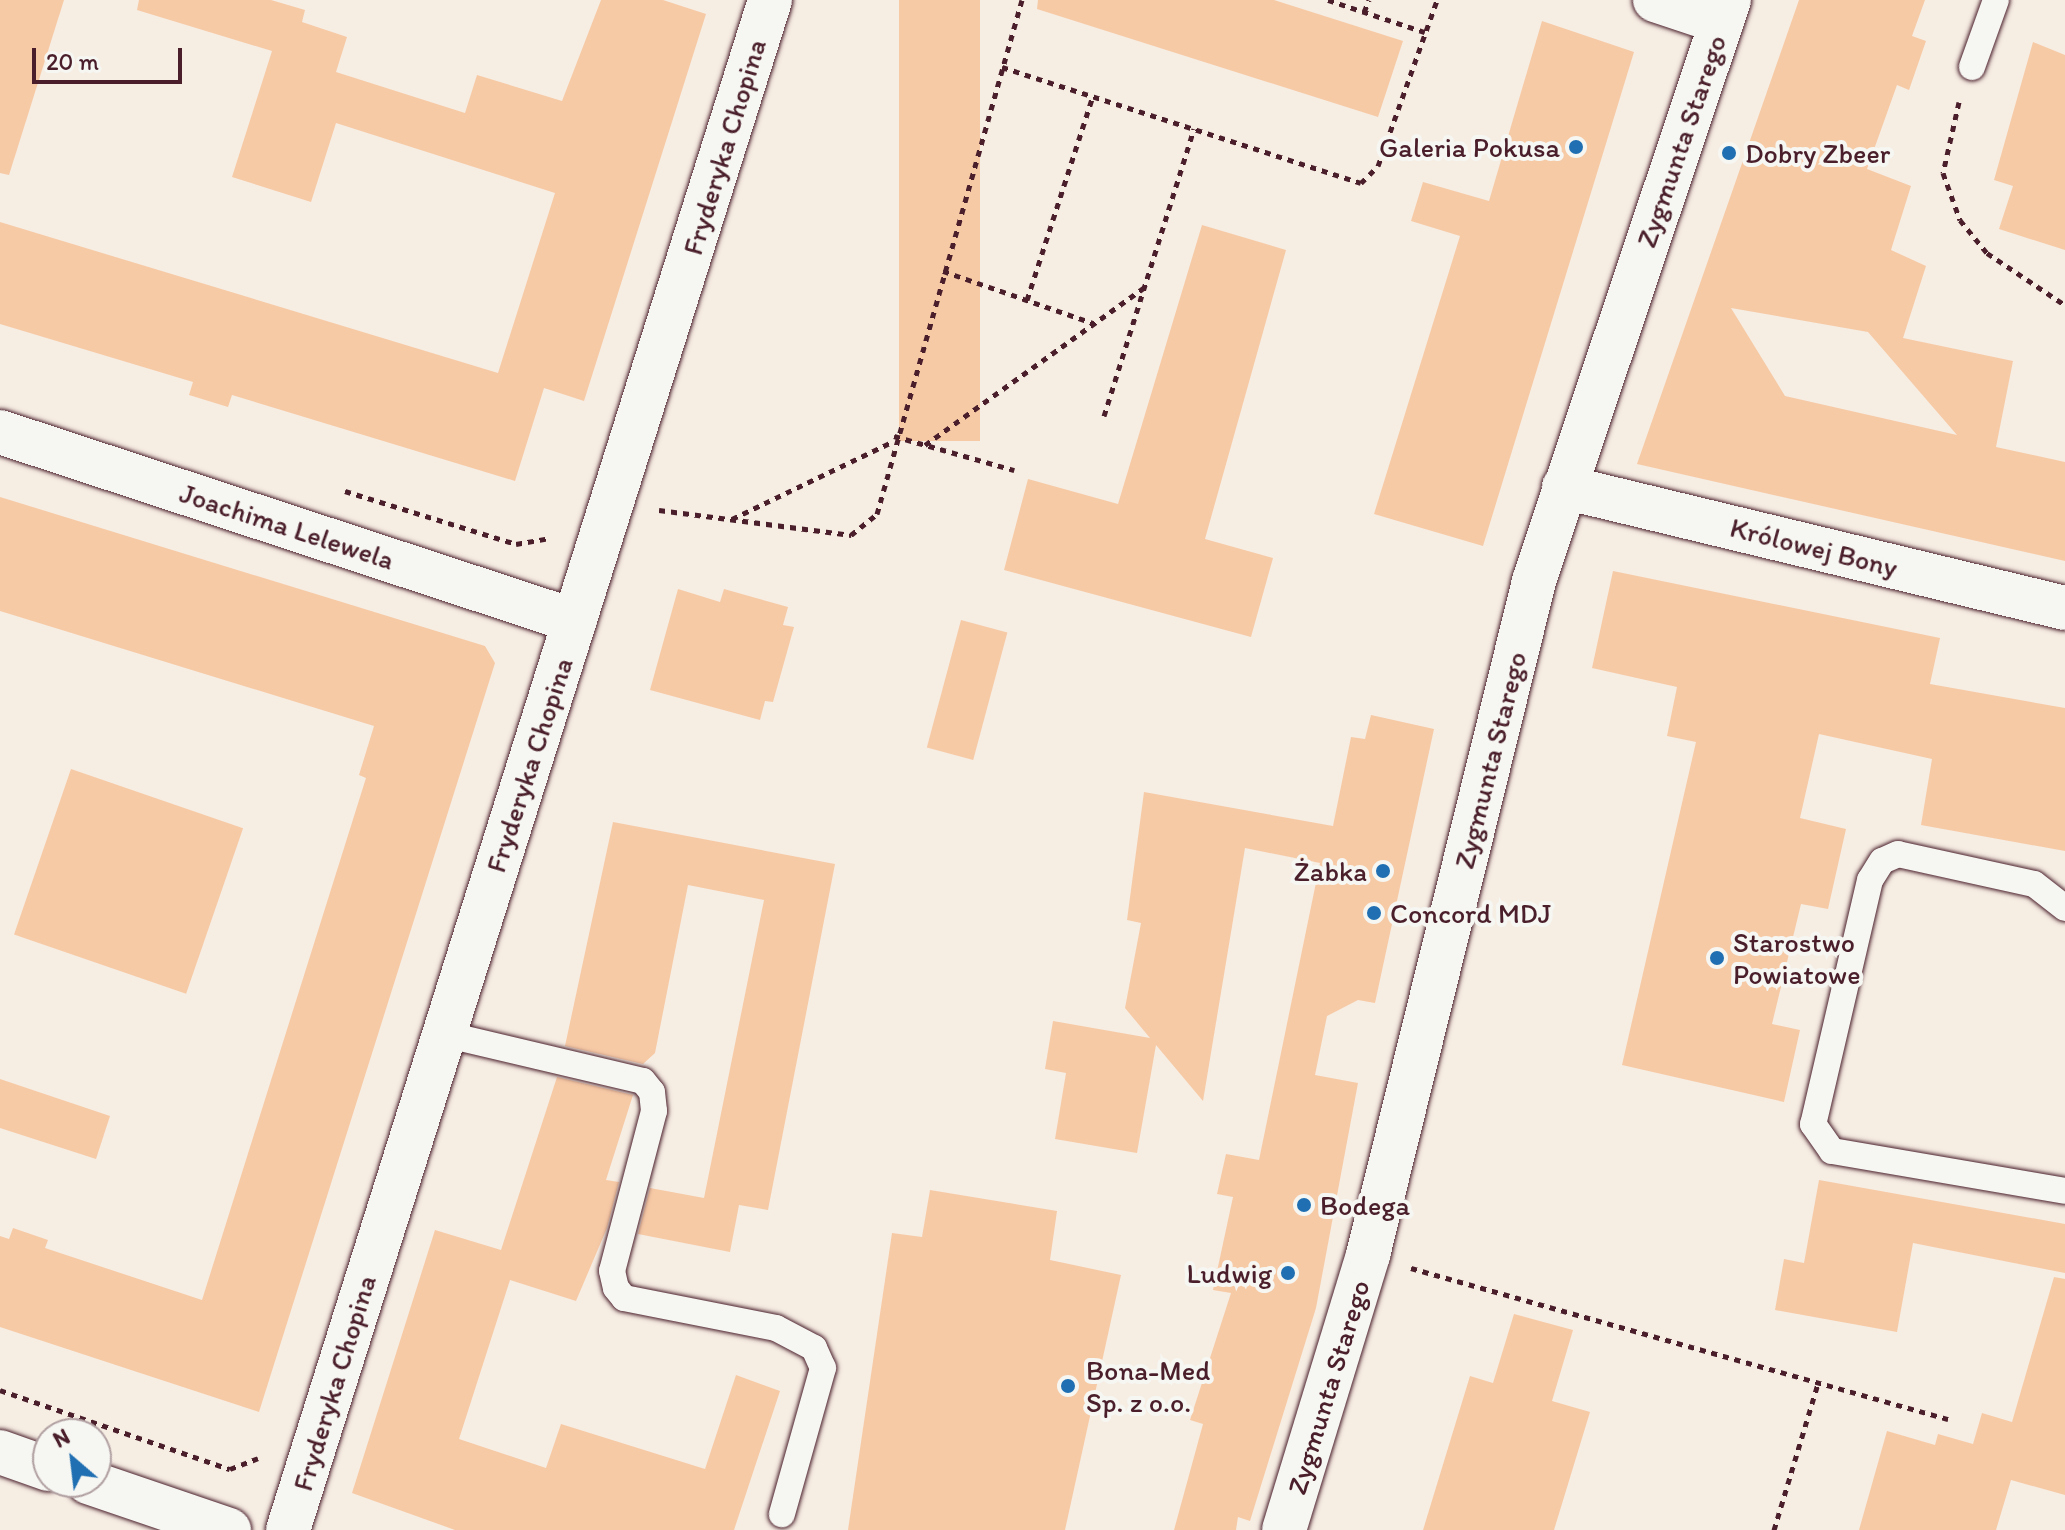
<!DOCTYPE html>
<html>
<head>
<meta charset="utf-8">
<style>
  body { margin:0 }
  #map { position:relative; width:2065px; height:1530px; overflow:hidden; background:#f6ede3; font-family:Itim,sans-serif }
  div>[style] { position:absolute }
  .building>* { inset:0; background:#f7caa6; transform-origin:0 0 }
  .path>* { height:5px; margin-top:-2.5px; transform-origin:0; background:repeating-linear-gradient(90deg,#4a1f2b 0 6px,transparent 0 12px) }
  .roads { filter:drop-shadow(0 0 2px #4a1f2b) drop-shadow(0 0 2px #4a1f2b) }
  .service>* { height:26px; margin:-13px; padding:0 13px; transform-origin:13px; border-radius:13px; background:#f6f6f2 }
  .minor>* { height:44px; margin:-22px; padding:0 22px; transform-origin:22px; border-radius:22px; background:#f6f6f2 }
  .tertiary>* { height:44px; margin:-22px; padding:0 22px; transform-origin:22px; border-radius:22px; background:#f6f6f2 }
  .dots>* { width:22px; height:22px; translate:-50% -50%; box-sizing:border-box; border:4px solid #f6f6f2; border-radius:50% }
  span { translate:-50% -50%; white-space:nowrap; text-align:center; line-height:1.15; -webkit-text-stroke:8px #f6f6f2; paint-order:stroke }
  .street-label { font-size:28px; color:#4a1f2b }
  .poi-label { font-size:28px; color:#4a1f2b }
  .right { translate:-100% -50%; text-align:right }
  .left { translate:0 -50%; text-align:left }
  .north { position:absolute; left:32px; top:1418px; width:80px; height:80px; box-sizing:border-box; background:#f6f6f2; border:2px solid #b1a0a2; border-radius:50%; rotate:332deg; font-size:22px; font-weight:700; line-height:32px; text-align:center; color:#4a1f2b }
  .north::after { content:''; display:block; margin:auto; width:28px; height:36px; background:#1f6fb2; clip-path:polygon(50% 0,100% 100%,50% 72%,0 100%) }
  .scale { position:absolute; left:32px; top:48px; width:150px; height:36px; box-sizing:border-box; border:4px solid #4a1f2b; border-top:0; padding-left:10px; font-size:24px; line-height:28px; white-space:nowrap; color:#4a1f2b; -webkit-text-stroke:6px #f6f6f2; paint-order:stroke }
</style>
</head>
<body>
<div id="map">
  <div class="building">
    <div style="clip-path:polygon(0 0,64px 0,9px 175px,0 173px)"></div>
    <div style="clip-path:polygon(139px 0,271px 0,305px 10px,302px 22px,347px 37px,336px 72px,465px 113px,477px 75px,562px 101px,601px 0,663px 0,706px 14px,584px 401px,544px 388px,515px 481px,232px 395px,228px 407px,189px 395px,193px 382px,0 324px,0 222px,498px 373px,555px 193px,336px 123px,311px 202px,232px 177px,272px 51px,137px 10px)"></div>
    <div style="left:899px;top:0;width:81px;height:441px"></div>
    <div style="clip-path:polygon(1038px 0,1274px 0,1403px 41px,1378px 117px,1037px 9px)"></div>
    <div style="clip-path:polygon(evenodd,1799px 0,1925px 0,1912px 36px,1926px 41px,1909px 90px,1897px 85px,1867px 169px,1911px 186px,1891px 250px,1926px 266px,1903px 338px,2013px 361px,1996px 447px,2065px 462px,2065px 561px,1637px 464px,1799px 0,1731px 308px,1868px 332px,1957px 435px,1785px 396px,1731px 308px)"></div>
    <div style="clip-path:polygon(1542px 21px,1634px 52px,1483px 546px,1374px 514px,1460px 236px,1411px 221px,1423px 182px,1489px 201px)"></div>
    <div style="clip-path:polygon(2033px 42px,2065px 55px,2065px 250px,1999px 229px,2013px 186px,1994px 180px)"></div>
    <div style="clip-path:polygon(1202px 225px,1286px 250px,1205px 539px,1273px 558px,1251px 637px,1004px 570px,1028px 479px,1118px 504px)"></div>
    <div style="clip-path:polygon(0 497px,485px 646px,495px 663px,259px 1412px,0 1327px,0 1236px,9px 1239px,13px 1228px,48px 1240px,45px 1248px,202px 1300px,366px 778px,359px 775px,374px 726px,0 611px)"></div>
    <div style="clip-path:polygon(1613px 571px,1940px 638px,1930px 684px,2065px 708px,2065px 851px,1921px 825px,1932px 759px,1819px 734px,1800px 818px,1846px 829px,1828px 909px,1801px 904px,1772px 1024px,1800px 1030px,1784px 1102px,1622px 1065px,1696px 742px,1667px 736px,1677px 687px,1592px 668px)"></div>
    <div style="clip-path:polygon(678px 589px,720px 602px,724px 589px,788px 607px,783px 625px,794px 627px,773px 702px,765px 701px,760px 720px,650px 690px)"></div>
    <div style="left:961px;top:620px;width:48px;height:132px;rotate:15deg"></div>
    <div style="clip-path:polygon(1371px 715px,1434px 729px,1375px 1003px,1358px 1000px,1327px 1016px,1315px 1075px,1358px 1083px,1316px 1308px,1250px 1521px,1238px 1517px,1236px 1530px,1174px 1530px,1203px 1424px,1190px 1420px,1231px 1293px,1213px 1290px,1233px 1197px,1217px 1194px,1226px 1154px,1259px 1160px,1320px 863px,1245px 848px,1203px 1101px,1156px 1045px,1137px 1153px,1055px 1139px,1066px 1073px,1045px 1069px,1053px 1021px,1150px 1038px,1125px 1008px,1141px 923px,1127px 920px,1144px 792px,1333px 826px,1351px 737px,1365px 739px)"></div>
    <div style="left:71px;top:769px;width:182px;height:175px;rotate:19deg"></div>
    <div style="clip-path:polygon(613px 822px,835px 864px,768px 1210px,739px 1205px,730px 1252px,638px 1234px,650px 1188px,704px 1198px,764px 900px,688px 885px,655px 1053px,643px 1064px,565px 1046px)"></div>
    <div style="clip-path:polygon(557px 1077px,633px 1095px,606px 1180px,619px 1182px,607px 1228px,576px 1301px,510px 1280px,459px 1439px,546px 1468px,561px 1424px,705px 1469px,736px 1375px,780px 1391px,734px 1530px,455px 1530px,352px 1493px,435px 1230px,501px 1250px)"></div>
    <div style="clip-path:polygon(0 1079px,110px 1116px,96px 1159px,0 1128px)"></div>
    <div style="clip-path:polygon(1819px 1180px,2065px 1224px,2065px 1273px,1913px 1243px,1897px 1332px,1775px 1310px,1784px 1259px,1804px 1263px)"></div>
    <div style="clip-path:polygon(930px 1190px,1057px 1211px,1050px 1260px,1121px 1275px,1065px 1530px,848px 1530px,892px 1233px,922px 1237px)"></div>
    <div style="clip-path:polygon(2054px 1277px,2065px 1279px,2065px 1495px,2011px 1480px,1996px 1530px,1859px 1530px,1887px 1431px,1935px 1445px,1938px 1434px,1973px 1444px,1982px 1413px,2012px 1422px)"></div>
    <div style="clip-path:polygon(1514px 1314px,1573px 1330px,1552px 1401px,1590px 1412px,1554px 1530px,1423px 1530px,1470px 1376px,1493px 1383px)"></div>
  </div>
  <div class="path">
    <div style="left:1328px;top:0;width:102px;rotate:18.3deg"></div>
    <div style="left:1364px;top:12px;width:13px;rotate:-67deg"></div>
    <div style="left:1002px;top:67px;width:377px;rotate:17.9deg"></div>
    <div style="left:1361px;top:183px;width:24px;rotate:-45deg"></div>
    <div style="left:1378px;top:166px;width:176px;rotate:-70.4deg"></div>
    <div style="left:1959px;top:102px;width:73px;rotate:102.7deg"></div>
    <div style="left:1943px;top:173px;width:50px;rotate:70.1deg"></div>
    <div style="left:1960px;top:220px;width:43px;rotate:50.7deg"></div>
    <div style="left:1987px;top:253px;width:94px;rotate:33.7deg"></div>
    <div style="left:943px;top:271px;width:159px;rotate:19.1deg"></div>
    <div style="left:1027px;top:300px;width:214px;rotate:-72.1deg"></div>
    <div style="left:1104px;top:416px;width:301px;rotate:-72.6deg"></div>
    <div style="left:894px;top:436px;width:125px;rotate:15.8deg"></div>
    <div style="left:925px;top:445px;width:271px;rotate:-35.7deg"></div>
    <div style="left:345px;top:491px;width:179px;rotate:17.2deg"></div>
    <div style="left:516px;top:544px;width:34px;rotate:-10deg"></div>
    <div style="left:659px;top:510px;width:194px;rotate:7.4deg"></div>
    <div style="left:851px;top:535px;width:33px;rotate:-39deg"></div>
    <div style="left:877px;top:514px;width:534px;rotate:-74.25deg"></div>
    <div style="left:732px;top:519px;width:178px;rotate:-25.7deg"></div>
    <div style="left:1411px;top:1268px;width:558px;rotate:15.71deg"></div>
    <div style="left:0;top:1390px;width:243px;rotate:19deg"></div>
    <div style="left:230px;top:1469px;width:30px;rotate:-21deg"></div>
    <div style="left:1774px;top:1530px;width:153px;rotate:-73.3deg"></div>
  </div>
  <div class="roads">
    <div class="service">
      <div style="left:1972px;top:67px;width:71px;rotate:-70.3deg"></div>
      <div style="left:2065px;top:908px;width:39px;rotate:-142deg"></div>
      <div style="left:2034px;top:884px;width:139px;rotate:-167.6deg"></div>
      <div style="left:1898px;top:854px;width:17px;rotate:156deg"></div>
      <div style="left:1882px;top:861px;width:22px;rotate:122deg"></div>
      <div style="left:1870px;top:880px;width:251px;rotate:103.1deg"></div>
      <div style="left:1813px;top:1124px;width:33px;rotate:55deg"></div>
      <div style="left:1832px;top:1151px;width:236px;rotate:9.7deg"></div>
      <div style="left:444px;top:1034px;width:204px;rotate:13.3deg"></div>
      <div style="left:643px;top:1081px;width:14px;rotate:51deg"></div>
      <div style="left:652px;top:1092px;width:19px;rotate:84deg"></div>
      <div style="left:654px;top:1111px;width:165px;rotate:104.7deg"></div>
      <div style="left:612px;top:1271px;width:17px;rotate:77deg"></div>
      <div style="left:616px;top:1288px;width:13px;rotate:51deg"></div>
      <div style="left:624px;top:1298px;width:155px;rotate:11.2deg"></div>
      <div style="left:776px;top:1328px;width:43px;rotate:27.8deg"></div>
      <div style="left:814px;top:1348px;width:22px;rotate:66deg"></div>
      <div style="left:823px;top:1368px;width:152px;rotate:105.7deg"></div>
    </div>
    <div class="minor">
      <div style="left:1655px;top:0;width:70px;rotate:18.4deg"></div>
      <div style="left:0;top:432px;width:605px;rotate:18.2deg"></div>
      <div style="left:1564px;top:487px;width:515px;rotate:13.58deg"></div>
      <div style="left:288px;top:1530px;width:1604px;rotate:-72.51deg"></div>
      <div style="left:1284px;top:1530px;width:288px;rotate:-73deg"></div>
      <div style="left:1368px;top:1255px;width:694px;rotate:-76.16deg"></div>
      <div style="left:1534px;top:581px;width:613px;rotate:-71.45deg"></div>
    </div>
    <div class="tertiary">
      <div style="left:0;top:1452px;width:51px;rotate:19.5deg"></div>
      <div style="left:88px;top:1482px;width:149px;rotate:18.8deg"></div>
    </div>
  </div>
  <div class="dots">
    <div style="left:1576px;top:147px;background:#1f6fb2"></div>
    <div style="left:1729px;top:153px;background:#1f6fb2"></div>
    <div style="left:1383px;top:871px;background:#1f6fb2"></div>
    <div style="left:1374px;top:913px;background:#1f6fb2"></div>
    <div style="left:1717px;top:958px;background:#1f6fb2"></div>
    <div style="left:1304px;top:1205px;background:#1f6fb2"></div>
    <div style="left:1288px;top:1273px;background:#1f6fb2"></div>
    <div style="left:1068px;top:1386px;background:#1f6fb2"></div>
  </div>
  <div class="street-label">
    <span style="left:1681px;top:141px;rotate:-71deg">Zygmunta Starego</span>
    <span style="left:724px;top:147px;rotate:-73deg">Fryderyka Chopina</span>
    <span style="left:287px;top:526px;rotate:18deg">Joachima Lelewela</span>
    <span style="left:1814px;top:547px;rotate:14deg">Królowej Bony</span>
    <span style="left:1490px;top:760px;rotate:-76deg">Zygmunta Starego</span>
    <span style="left:529px;top:765px;rotate:-72deg">Fryderyka Chopina</span>
    <span style="left:334px;top:1383px;rotate:-73deg">Fryderyka Chopina</span>
    <span style="left:1328px;top:1387px;rotate:-73deg">Zygmunta Starego</span>
  </div>
  <div class="poi-label">
    <span class="right" style="left:1560px;top:147px">Galeria Pokusa</span>
    <span class="left" style="left:1745px;top:153px">Dobry Zbeer</span>
    <span class="right" style="left:1367px;top:871px">Żabka</span>
    <span class="left" style="left:1390px;top:913px">Concord MDJ</span>
    <span class="left" style="left:1733px;top:958px">Starostwo<br>Powiatowe</span>
    <span class="left" style="left:1320px;top:1205px">Bodega</span>
    <span class="right" style="left:1272px;top:1273px">Ludwig</span>
    <span class="left" style="left:1086px;top:1386px">Bona-Med<br>Sp. z o.o.</span>
  </div>
  <div class="north">N</div>
  <div class="scale">20 m</div>
</div>
</body>
</html>
